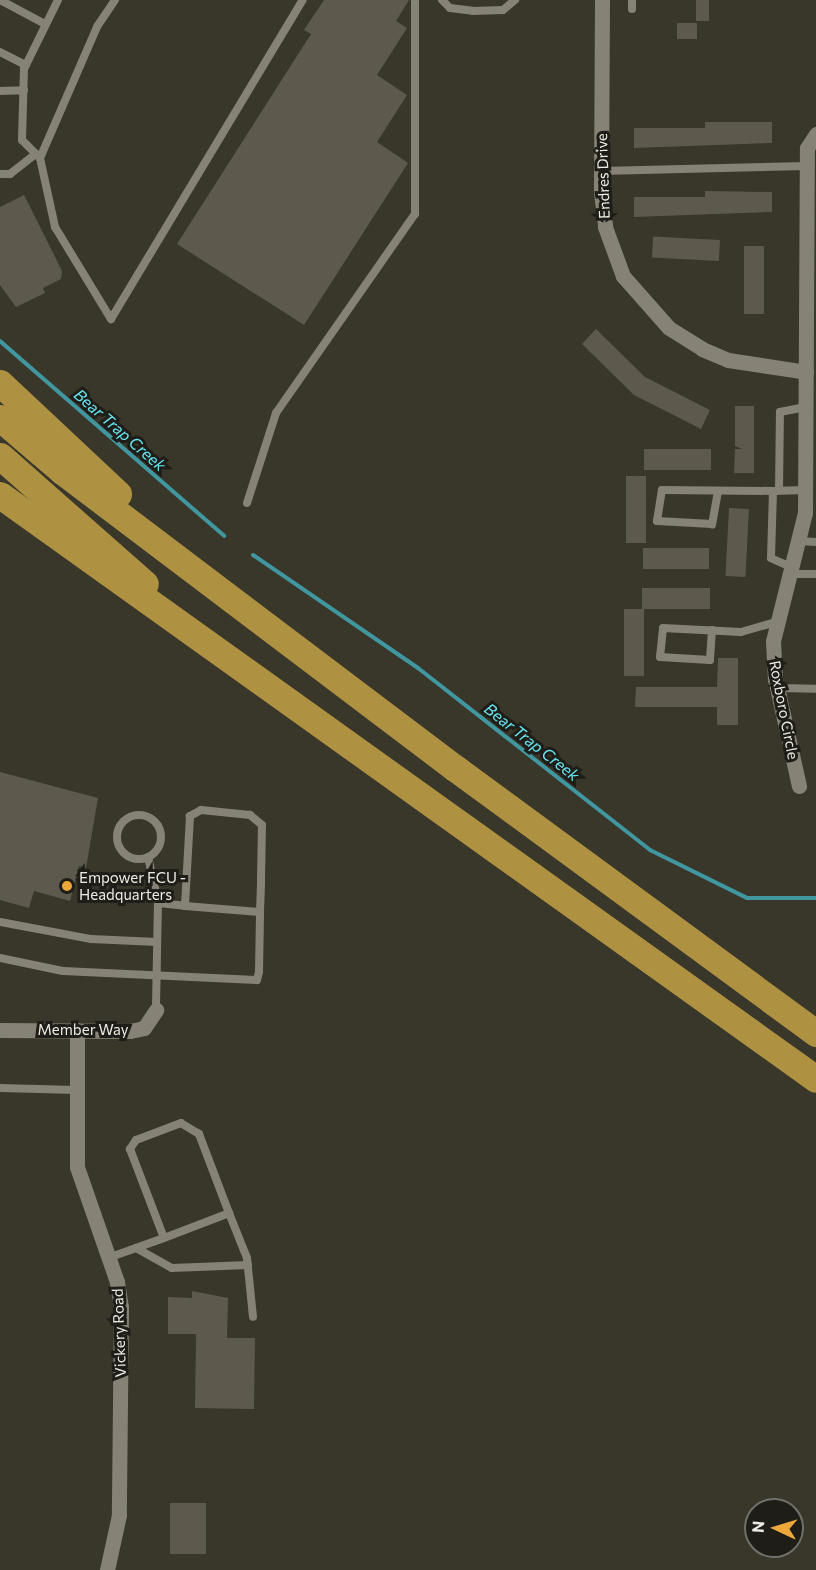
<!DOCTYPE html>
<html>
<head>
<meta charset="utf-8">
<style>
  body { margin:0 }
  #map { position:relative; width:816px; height:1570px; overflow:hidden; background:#39362a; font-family:Commissioner,sans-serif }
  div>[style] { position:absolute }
  .stream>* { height:4px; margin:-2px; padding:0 2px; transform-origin:2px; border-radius:2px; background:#41979f }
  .building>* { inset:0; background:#5d5a4d; transform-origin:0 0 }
  .lane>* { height:8px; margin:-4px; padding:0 4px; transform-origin:4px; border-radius:4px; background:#868376 }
  .lane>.ring { margin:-4px; padding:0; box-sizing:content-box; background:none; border:8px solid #868376; border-radius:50% }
  .street>* { height:15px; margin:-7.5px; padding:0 7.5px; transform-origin:7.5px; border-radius:7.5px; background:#868376 }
  .highway>* { height:27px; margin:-13.5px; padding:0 13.5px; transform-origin:13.5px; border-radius:13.5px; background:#ae9141 }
  .dots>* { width:16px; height:16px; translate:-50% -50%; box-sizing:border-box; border:3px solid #1f1d18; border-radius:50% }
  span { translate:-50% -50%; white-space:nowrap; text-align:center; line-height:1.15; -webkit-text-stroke:6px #1f1d18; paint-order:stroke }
  .street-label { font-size:15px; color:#ecebe3 }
  .poi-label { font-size:15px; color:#ecebe3 }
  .left { translate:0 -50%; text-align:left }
  .water-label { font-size:16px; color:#66e5f0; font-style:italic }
  .north { position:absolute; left:744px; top:1498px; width:60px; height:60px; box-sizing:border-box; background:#1f1d18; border:2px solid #716f69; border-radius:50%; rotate:274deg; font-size:16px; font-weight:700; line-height:24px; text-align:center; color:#ecebe3 }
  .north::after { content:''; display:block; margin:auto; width:21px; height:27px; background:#eda83b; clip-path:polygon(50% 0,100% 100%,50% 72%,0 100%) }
</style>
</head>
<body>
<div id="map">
  <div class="stream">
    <div style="left:0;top:341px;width:297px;rotate:41deg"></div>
    <div style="left:253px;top:555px;width:200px;rotate:34.4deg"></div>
    <div style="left:418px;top:668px;width:295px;rotate:38.1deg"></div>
    <div style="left:650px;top:850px;width:108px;rotate:26.3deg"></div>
    <div style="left:747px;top:898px;width:69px"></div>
  </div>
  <div class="building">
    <div style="clip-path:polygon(324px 0,409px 0,396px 21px,407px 28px,377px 75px,407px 95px,377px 142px,408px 163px,304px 325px,177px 244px,311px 34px,304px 30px)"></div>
    <div style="left:696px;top:0;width:13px;height:21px"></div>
    <div style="left:677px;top:23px;width:20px;height:16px"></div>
    <div style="clip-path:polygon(705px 122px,772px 122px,772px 143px,634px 148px,634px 128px,705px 128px)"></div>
    <div style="clip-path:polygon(705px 191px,772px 192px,772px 212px,634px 217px,634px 197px,705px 197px)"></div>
    <div style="clip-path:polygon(24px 195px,62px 271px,61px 279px,43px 288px,45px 293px,16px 307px,0 285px,0 207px)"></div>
    <div style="left:720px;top:240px;width:21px;height:67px;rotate:93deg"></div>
    <div style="left:744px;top:246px;width:20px;height:68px"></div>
    <div style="clip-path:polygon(596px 329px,645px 377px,710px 410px,701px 429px,634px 395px,582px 344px)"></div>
    <div style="clip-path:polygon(735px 406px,754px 406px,754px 473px,734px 473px,735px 449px,742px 449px,735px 446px)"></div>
    <div style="left:644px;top:449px;width:67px;height:21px"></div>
    <div style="left:626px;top:476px;width:20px;height:67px"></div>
    <div style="left:729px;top:508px;width:20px;height:68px;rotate:3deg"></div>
    <div style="left:643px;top:548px;width:66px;height:21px"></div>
    <div style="left:642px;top:588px;width:68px;height:21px"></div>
    <div style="left:624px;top:609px;width:20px;height:67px"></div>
    <div style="clip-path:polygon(718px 658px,738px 658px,738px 725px,717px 725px,717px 707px,635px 707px,636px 687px,717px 687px)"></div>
    <div style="clip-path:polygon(0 772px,98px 798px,86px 868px,79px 866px,70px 901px,34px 891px,29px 908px,0 900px)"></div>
    <div style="clip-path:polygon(192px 1291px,228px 1298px,227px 1338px,255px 1338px,254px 1409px,195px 1408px,196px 1334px,168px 1334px,168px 1297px,192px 1298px)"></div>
    <div style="left:170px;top:1503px;width:36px;height:51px"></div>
  </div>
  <div class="lane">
    <div style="left:0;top:0;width:51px;rotate:28.1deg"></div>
    <div style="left:115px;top:0;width:32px;rotate:124deg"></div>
    <div style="left:97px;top:27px;width:143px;rotate:113.5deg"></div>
    <div style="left:40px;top:158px;width:71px;rotate:77.7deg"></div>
    <div style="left:55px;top:227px;width:108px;rotate:58.7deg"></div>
    <div style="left:111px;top:319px;width:372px;rotate:-59deg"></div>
    <div style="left:442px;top:0;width:11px;rotate:45deg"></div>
    <div style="left:450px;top:8px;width:23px;rotate:7deg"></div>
    <div style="left:473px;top:11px;width:30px;rotate:-2deg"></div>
    <div style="left:503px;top:10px;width:16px;rotate:-40deg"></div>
    <div style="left:632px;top:9px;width:9px;rotate:-90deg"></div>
    <div style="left:0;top:52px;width:29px;rotate:27deg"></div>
    <div style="left:0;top:91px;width:24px;rotate:-2deg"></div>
    <div style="left:40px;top:158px;width:25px;rotate:-135deg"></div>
    <div style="left:22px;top:140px;width:71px;rotate:-88.4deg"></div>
    <div style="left:24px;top:69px;width:77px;rotate:-63.8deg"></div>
    <div style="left:601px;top:171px;width:206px;rotate:-1.4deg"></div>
    <div style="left:0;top:174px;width:10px"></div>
    <div style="left:10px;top:174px;width:33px;rotate:-38deg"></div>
    <div style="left:779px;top:490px;width:78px;rotate:-89.3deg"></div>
    <div style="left:780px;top:412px;width:26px;rotate:-11deg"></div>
    <div style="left:718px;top:491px;width:34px;rotate:100deg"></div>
    <div style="left:712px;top:524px;width:55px;rotate:-176.9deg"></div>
    <div style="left:657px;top:521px;width:31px;rotate:-81deg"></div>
    <div style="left:662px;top:490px;width:111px;rotate:0.5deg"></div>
    <div style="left:247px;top:503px;width:95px;rotate:-72.1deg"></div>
    <div style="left:276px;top:413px;width:243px;rotate:-55.1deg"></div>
    <div style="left:415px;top:214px;width:214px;rotate:-90deg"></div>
    <div style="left:799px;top:541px;width:17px;rotate:3deg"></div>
    <div style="left:791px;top:567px;width:22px;rotate:-156deg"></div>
    <div style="left:771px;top:558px;width:67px;rotate:-88.3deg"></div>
    <div style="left:773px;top:491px;width:32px;rotate:-2deg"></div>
    <div style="left:790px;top:574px;width:26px"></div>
    <div style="left:712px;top:630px;width:30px;rotate:94deg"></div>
    <div style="left:710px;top:660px;width:50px;rotate:-176.6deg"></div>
    <div style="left:660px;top:657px;width:29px;rotate:-84deg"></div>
    <div style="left:663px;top:628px;width:78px;rotate:2.9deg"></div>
    <div style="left:741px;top:632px;width:35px;rotate:-16deg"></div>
    <div style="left:777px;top:688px;width:39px;rotate:1deg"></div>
    <div class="ring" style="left:117px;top:815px;width:36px;height:36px"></div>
    <div style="left:148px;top:857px;width:45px;rotate:77.2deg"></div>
    <div style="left:158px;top:901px;width:109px;rotate:91.1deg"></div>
    <div style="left:158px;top:903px;width:27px;rotate:6deg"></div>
    <div style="left:0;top:922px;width:93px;rotate:10.6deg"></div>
    <div style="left:91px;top:939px;width:66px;rotate:2.6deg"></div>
    <div style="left:0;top:958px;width:64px;rotate:11.7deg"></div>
    <div style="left:63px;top:971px;width:194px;rotate:2.7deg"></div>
    <div style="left:257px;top:980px;width:8px;rotate:-76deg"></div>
    <div style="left:259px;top:972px;width:60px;rotate:-89deg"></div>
    <div style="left:260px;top:912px;width:32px;rotate:-88deg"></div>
    <div style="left:261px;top:880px;width:55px;rotate:-89deg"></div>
    <div style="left:262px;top:825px;width:16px;rotate:-140deg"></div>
    <div style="left:250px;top:815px;width:49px;rotate:-174.2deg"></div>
    <div style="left:201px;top:810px;width:13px;rotate:151deg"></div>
    <div style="left:190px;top:816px;width:90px;rotate:93.2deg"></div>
    <div style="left:185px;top:906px;width:75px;rotate:4.6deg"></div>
    <div style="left:0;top:1088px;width:76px;rotate:1.5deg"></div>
    <div style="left:229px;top:1213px;width:48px;rotate:68.2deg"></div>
    <div style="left:247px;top:1258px;width:59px;rotate:84.2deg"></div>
    <div style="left:136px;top:1248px;width:41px;rotate:29.1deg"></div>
    <div style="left:172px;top:1268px;width:76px;rotate:-2.3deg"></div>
    <div style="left:108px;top:1258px;width:59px;rotate:-19.7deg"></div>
    <div style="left:164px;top:1238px;width:70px;rotate:-21deg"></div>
    <div style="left:229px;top:1213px;width:85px;rotate:-110.8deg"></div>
    <div style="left:199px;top:1134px;width:21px;rotate:-149deg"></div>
    <div style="left:181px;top:1123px;width:48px;rotate:159.3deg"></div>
    <div style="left:136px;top:1140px;width:11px;rotate:124deg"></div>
    <div style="left:130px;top:1149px;width:95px;rotate:69.1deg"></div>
  </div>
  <div class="street">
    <div style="left:602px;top:0;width:192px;rotate:90.3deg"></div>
    <div style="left:601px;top:192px;width:35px;rotate:83deg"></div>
    <div style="left:605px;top:227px;width:52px;rotate:69.8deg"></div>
    <div style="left:623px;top:276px;width:69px;rotate:48.5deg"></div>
    <div style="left:669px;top:328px;width:39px;rotate:32deg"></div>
    <div style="left:702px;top:349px;width:28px;rotate:23deg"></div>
    <div style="left:728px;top:360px;width:79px;rotate:8.7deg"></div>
    <div style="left:799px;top:786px;width:110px;rotate:-102.6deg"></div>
    <div style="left:775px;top:679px;width:38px;rotate:-93deg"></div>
    <div style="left:773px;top:641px;width:132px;rotate:-76deg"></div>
    <div style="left:805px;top:513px;width:365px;rotate:-89.7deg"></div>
    <div style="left:807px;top:148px;width:17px;rotate:-57deg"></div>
    <div style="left:0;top:1030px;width:130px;rotate:0.4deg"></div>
    <div style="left:130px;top:1031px;width:14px;rotate:-12deg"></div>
    <div style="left:144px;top:1028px;width:22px;rotate:-56deg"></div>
    <div style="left:77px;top:1030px;width:137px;rotate:90deg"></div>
    <div style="left:77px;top:1167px;width:122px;rotate:70.8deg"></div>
    <div style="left:117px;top:1282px;width:26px;rotate:81deg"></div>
    <div style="left:121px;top:1308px;width:207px;rotate:90.6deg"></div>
    <div style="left:119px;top:1515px;width:56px;rotate:102.3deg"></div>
  </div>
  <div class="highway">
    <div style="left:0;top:383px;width:162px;rotate:43.2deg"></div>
    <div style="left:0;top:418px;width:82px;rotate:40.5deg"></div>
    <div style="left:62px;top:471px;width:493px;rotate:37.1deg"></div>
    <div style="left:455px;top:768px;width:448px;rotate:36.3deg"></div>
    <div style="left:0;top:456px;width:193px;rotate:41.4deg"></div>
    <div style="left:0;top:495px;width:1003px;rotate:35.59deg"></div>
  </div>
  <div class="dots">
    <div style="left:67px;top:886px;background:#eda83b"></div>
  </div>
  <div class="street-label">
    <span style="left:603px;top:176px;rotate:-92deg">Endres Drive</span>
    <span style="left:784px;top:710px;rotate:79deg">Roxboro Circle</span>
    <span style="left:83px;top:1030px">Member Way</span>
    <span style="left:119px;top:1333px;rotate:-92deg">Vickery Road</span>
  </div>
  <div class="poi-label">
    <span class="left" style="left:79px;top:886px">Empower FCU -<br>Headquarters</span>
  </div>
  <div class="water-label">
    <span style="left:120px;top:430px;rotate:41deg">Bear Trap Creek</span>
    <span style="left:532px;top:742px;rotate:38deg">Bear Trap Creek</span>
  </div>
  <div class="north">N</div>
</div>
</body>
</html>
